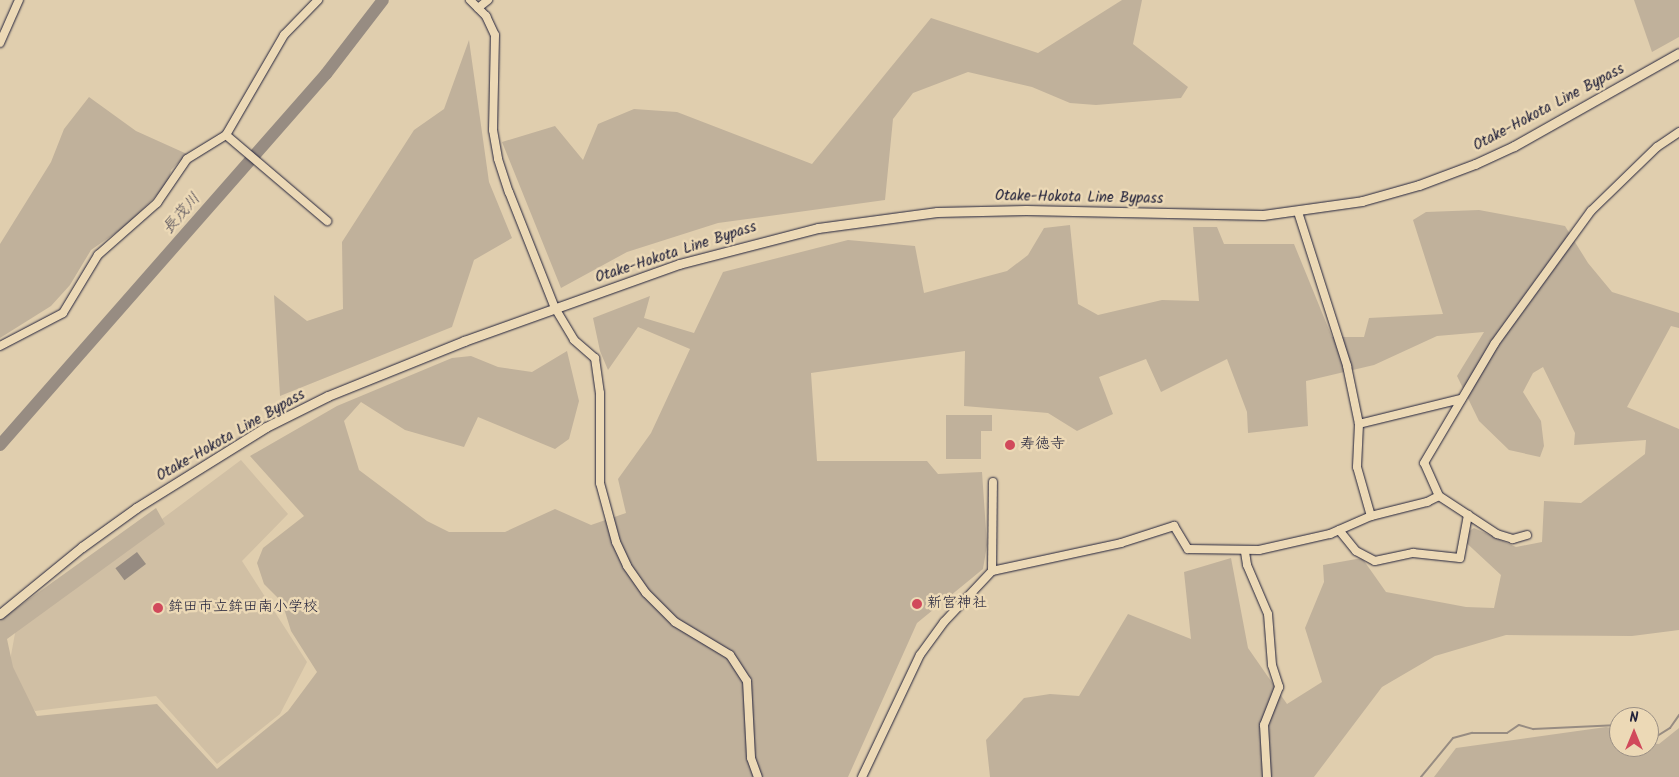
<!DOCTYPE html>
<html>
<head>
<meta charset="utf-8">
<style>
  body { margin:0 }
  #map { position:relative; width:1679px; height:777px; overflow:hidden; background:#e0ceae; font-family:Kalam,"Klee One",sans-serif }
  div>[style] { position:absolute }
  .built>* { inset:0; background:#d0bfa4 }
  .green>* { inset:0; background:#c0b19b }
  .water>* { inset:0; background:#978c82; transform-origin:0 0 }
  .stream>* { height:2px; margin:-1px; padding:0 1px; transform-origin:1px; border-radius:1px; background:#978c82 }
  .river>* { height:12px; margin:-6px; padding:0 6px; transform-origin:6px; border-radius:6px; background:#978c82 }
  .roads { filter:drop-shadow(0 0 1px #22223b) drop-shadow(0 0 1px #22223b) }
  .minor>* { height:8px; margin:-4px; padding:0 4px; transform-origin:4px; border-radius:4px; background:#ecd9b6 }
  .major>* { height:9px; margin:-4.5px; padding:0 4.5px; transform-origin:4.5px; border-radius:4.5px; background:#ecd9b6 }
  .dots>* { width:14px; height:14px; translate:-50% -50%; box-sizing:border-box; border:2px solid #ecd9b6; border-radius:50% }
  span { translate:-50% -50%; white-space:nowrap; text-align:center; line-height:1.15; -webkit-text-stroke:5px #ecd9b6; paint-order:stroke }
  .street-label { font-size:15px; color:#22223b }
  .poi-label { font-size:15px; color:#22223b }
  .left { translate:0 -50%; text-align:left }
  .water-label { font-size:16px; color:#4b4754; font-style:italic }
  .north { position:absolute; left:1609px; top:707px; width:50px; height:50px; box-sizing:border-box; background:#ecd9b6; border:1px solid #9b9085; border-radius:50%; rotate:0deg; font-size:14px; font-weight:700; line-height:20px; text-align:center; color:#22223b }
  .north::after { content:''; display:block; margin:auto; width:18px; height:22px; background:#d1495b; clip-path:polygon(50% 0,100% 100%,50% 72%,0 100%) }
</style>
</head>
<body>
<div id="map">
  <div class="built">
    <div style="clip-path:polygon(241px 460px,288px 514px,242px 561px,307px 662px,280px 714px,217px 764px,156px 696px,35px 711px,7px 677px,16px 628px)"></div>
  </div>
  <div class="green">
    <div style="clip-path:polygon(1122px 0,1142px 0,1133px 44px,1188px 87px,1181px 98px,1096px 105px,1070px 103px,1032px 87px,968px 72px,913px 93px,893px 119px,885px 200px,718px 223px,627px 252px,561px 288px,502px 142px,555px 126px,583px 160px,598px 124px,634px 109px,677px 112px,812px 164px,931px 18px,1038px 53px)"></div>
    <div style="clip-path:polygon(1634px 0,1679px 0,1679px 37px,1652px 52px)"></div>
    <div style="clip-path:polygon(469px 40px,489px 182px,512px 238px,474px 260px,452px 327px,280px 396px,274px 295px,307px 321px,343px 309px,342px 242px,414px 130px,444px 109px)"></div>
    <div style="clip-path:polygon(89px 97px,136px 131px,187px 154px,171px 170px,168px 184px,127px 225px,91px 250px,70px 285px,51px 306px,0 338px,0 244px,51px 162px,64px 129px)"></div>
    <div style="clip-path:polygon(1479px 210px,1565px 226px,1588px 263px,1612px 292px,1679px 313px,1679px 328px,1671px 326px,1627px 407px,1679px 429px,1679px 630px,1632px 636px,1506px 635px,1435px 656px,1382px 687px,1314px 777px,990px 777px,986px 740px,1024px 698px,1050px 694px,1079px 696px,1128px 614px,1191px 639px,1184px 572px,1231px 558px,1248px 648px,1287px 704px,1322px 682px,1305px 628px,1324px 582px,1323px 565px,1362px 558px,1386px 592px,1466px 607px,1494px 608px,1501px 575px,1460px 537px,1474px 528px,1516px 547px,1542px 542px,1544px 501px,1581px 503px,1645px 454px,1646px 440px,1574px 445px,1575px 433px,1543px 367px,1533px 373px,1523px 392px,1541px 421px,1544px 446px,1540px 457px,1509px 450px,1479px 421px,1457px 376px,1484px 332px,1437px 336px,1374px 365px,1306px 381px,1308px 426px,1248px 433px,1247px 412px,1227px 359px,1161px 392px,1146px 359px,1099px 377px,1113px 414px,1077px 431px,1048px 413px,964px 406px,965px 351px,811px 373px,817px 461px,927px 461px,938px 474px,982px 472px,987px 545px,983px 569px,917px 623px,848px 777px,0 777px,0 620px,156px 508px,165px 524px,7px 639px,13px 667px,37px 716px,157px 704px,217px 769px,288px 711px,317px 672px,291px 631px,282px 602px,264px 584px,257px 563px,263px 548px,304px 516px,250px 456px,337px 406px,452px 358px,471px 356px,498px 367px,532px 372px,567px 351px,579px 401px,569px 439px,555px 449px,478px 417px,464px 447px,405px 430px,361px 402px,344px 421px,359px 470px,427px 521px,449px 532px,505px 532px,555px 509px,591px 525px,626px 513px,618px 479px,651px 433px,690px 349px,638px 327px,608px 370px,600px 351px,593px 318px,650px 296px,644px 318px,694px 333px,723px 272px,848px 240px,915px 246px,924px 293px,1007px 271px,1028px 255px,1044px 228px,1070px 225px,1078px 304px,1098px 315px,1162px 300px,1199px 301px,1193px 227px,1217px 227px,1224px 244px,1294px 244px,1332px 337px,1364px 337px,1369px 318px,1443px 314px,1413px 220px,1426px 212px)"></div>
    <div style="clip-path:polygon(946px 415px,992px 415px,992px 431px,981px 431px,981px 459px,946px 459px)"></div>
    <div style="clip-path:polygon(1606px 727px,1619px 729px,1619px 747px,1649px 747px,1649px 743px,1659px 744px,1679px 728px,1679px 777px,1434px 777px,1456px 748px)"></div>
  </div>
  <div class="water">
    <div style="left:137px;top:552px;width:15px;height:27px;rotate:53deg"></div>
  </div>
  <div class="stream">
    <div style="left:1649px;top:737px;width:5px;rotate:11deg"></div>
    <div style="left:1654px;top:738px;width:19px;rotate:-32deg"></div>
    <div style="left:1670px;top:728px;width:16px;rotate:-55deg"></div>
    <div style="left:1421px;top:777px;width:50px;rotate:-50.6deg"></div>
    <div style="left:1453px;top:738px;width:20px;rotate:-15deg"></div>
    <div style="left:1472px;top:733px;width:35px"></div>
    <div style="left:1507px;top:733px;width:14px;rotate:-34deg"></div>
    <div style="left:1519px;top:725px;width:15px;rotate:16deg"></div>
    <div style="left:1533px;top:729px;width:86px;rotate:-2.7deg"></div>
  </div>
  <div class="river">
    <div style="left:0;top:445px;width:494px;rotate:-48.7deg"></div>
    <div style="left:326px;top:74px;width:93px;rotate:-52.4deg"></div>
  </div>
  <div class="roads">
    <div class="minor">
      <div style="left:470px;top:0;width:23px;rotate:45deg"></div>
      <div style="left:486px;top:16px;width:21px;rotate:65deg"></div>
      <div style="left:495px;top:35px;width:95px;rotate:91.2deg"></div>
      <div style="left:493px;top:130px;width:29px;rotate:80deg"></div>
      <div style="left:498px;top:159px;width:35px;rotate:72deg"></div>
      <div style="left:509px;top:192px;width:125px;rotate:68.4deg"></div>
      <div style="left:555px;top:308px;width:37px;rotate:59deg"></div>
      <div style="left:574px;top:340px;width:28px;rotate:41deg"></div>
      <div style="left:595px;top:358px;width:35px;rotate:82deg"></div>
      <div style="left:600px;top:393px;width:90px;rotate:90deg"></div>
      <div style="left:600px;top:483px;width:61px;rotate:74.8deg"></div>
      <div style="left:616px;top:542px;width:26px;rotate:65deg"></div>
      <div style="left:627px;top:566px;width:33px;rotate:55deg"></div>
      <div style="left:646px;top:593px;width:41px;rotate:45deg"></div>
      <div style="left:675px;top:622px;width:64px;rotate:31deg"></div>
      <div style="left:730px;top:655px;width:31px;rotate:57deg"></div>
      <div style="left:747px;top:681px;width:77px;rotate:87deg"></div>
      <div style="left:751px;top:758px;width:20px;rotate:70deg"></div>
      <div style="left:478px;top:8px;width:13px;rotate:-39deg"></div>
      <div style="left:0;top:43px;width:47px;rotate:-66.2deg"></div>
      <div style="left:226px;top:135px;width:133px;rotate:40.4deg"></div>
      <div style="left:1298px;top:212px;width:162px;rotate:72.3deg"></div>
      <div style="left:1347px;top:366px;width:59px;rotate:78.3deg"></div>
      <div style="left:1359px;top:424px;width:43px;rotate:92.7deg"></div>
      <div style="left:1357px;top:467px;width:51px;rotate:74.1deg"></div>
      <div style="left:0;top:346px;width:71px;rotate:-27.6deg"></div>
      <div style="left:63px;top:313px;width:68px;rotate:-58.9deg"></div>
      <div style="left:98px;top:255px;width:79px;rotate:-41.4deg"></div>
      <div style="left:157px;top:203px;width:53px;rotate:-55.7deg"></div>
      <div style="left:187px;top:159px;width:46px;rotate:-31.6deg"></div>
      <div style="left:226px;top:135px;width:116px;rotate:-59.9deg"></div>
      <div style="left:284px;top:35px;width:49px;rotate:-45.8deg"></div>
      <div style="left:1359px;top:424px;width:105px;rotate:-13.8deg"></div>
      <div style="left:1339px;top:530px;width:27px;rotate:51deg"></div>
      <div style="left:1356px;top:551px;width:21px;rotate:28deg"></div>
      <div style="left:1375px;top:561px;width:39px;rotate:-12deg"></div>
      <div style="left:1413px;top:553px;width:47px;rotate:6.1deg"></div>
      <div style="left:1460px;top:558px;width:44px;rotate:-79.5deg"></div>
      <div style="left:1527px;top:535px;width:15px;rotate:164deg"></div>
      <div style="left:1513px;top:539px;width:17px;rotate:-163deg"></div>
      <div style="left:1497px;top:534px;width:69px;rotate:-146.8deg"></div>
      <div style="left:1439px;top:496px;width:36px;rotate:-114deg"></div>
      <div style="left:1424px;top:463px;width:139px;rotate:-59.4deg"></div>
      <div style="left:1495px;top:343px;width:163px;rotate:-54deg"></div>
      <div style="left:1591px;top:211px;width:92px;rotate:-44.1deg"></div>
      <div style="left:1657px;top:147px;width:27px;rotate:-34deg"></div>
      <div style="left:1245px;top:552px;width:13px;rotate:81deg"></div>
      <div style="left:1247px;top:565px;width:53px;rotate:66.8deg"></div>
      <div style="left:1268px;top:614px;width:51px;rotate:85.5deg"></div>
      <div style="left:1272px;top:665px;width:23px;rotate:72deg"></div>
      <div style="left:1279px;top:687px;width:41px;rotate:111.5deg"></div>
      <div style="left:1264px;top:725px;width:52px;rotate:86.7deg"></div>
      <div style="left:992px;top:571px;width:89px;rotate:-89.4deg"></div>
      <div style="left:862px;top:777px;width:135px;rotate:-64.6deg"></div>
      <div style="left:920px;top:655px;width:41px;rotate:-54deg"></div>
      <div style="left:944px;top:622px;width:70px;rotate:-46.7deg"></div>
      <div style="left:992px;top:571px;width:132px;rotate:-12.2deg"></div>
      <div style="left:1121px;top:543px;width:56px;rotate:-17.8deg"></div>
      <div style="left:1174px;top:526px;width:27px;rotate:59deg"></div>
      <div style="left:1188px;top:549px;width:71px;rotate:0.8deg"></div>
      <div style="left:1259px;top:550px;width:73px;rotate:-12.7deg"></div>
      <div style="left:1330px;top:534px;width:45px;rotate:-23.7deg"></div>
      <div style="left:1371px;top:516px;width:58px;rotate:-14deg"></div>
      <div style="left:1427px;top:502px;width:13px;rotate:-27deg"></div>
    </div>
    <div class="major">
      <div style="left:0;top:614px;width:106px;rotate:-39.3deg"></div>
      <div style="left:82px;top:547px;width:67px;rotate:-35.8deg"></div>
      <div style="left:136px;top:508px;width:153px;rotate:-31.9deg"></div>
      <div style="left:266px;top:427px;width:69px;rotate:-26.6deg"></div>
      <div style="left:328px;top:396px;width:147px;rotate:-22deg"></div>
      <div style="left:464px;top:341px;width:228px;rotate:-19.7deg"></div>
      <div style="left:679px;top:264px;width:144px;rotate:-14.5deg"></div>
      <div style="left:818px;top:228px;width:120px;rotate:-7.7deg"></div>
      <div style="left:937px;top:212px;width:89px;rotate:-1.3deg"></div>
      <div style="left:1026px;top:210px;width:237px;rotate:1.2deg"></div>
      <div style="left:1263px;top:215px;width:100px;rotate:-8deg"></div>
      <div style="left:1362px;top:201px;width:59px;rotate:-15.7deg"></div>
      <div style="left:1419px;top:185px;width:60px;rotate:-20.6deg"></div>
      <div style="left:1475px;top:164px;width:43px;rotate:-24.8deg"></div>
      <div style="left:1514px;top:146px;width:189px;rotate:-29.4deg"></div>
    </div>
  </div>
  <div class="dots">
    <div style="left:1010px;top:445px;background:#d1495b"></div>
    <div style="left:917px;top:604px;background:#d1495b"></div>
    <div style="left:158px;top:608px;background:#d1495b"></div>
  </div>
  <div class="street-label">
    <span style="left:1549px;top:108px;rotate:-28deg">Otake-Hokota Line Bypass</span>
    <span style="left:1079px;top:198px;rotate:1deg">Otake-Hokota Line Bypass</span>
    <span style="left:676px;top:253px;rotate:-18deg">Otake-Hokota Line Bypass</span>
    <span style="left:231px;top:436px;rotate:-30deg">Otake-Hokota Line Bypass</span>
  </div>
  <div class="poi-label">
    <span class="left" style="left:1020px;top:445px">寿徳寺</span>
    <span class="left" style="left:927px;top:604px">新宮神社</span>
    <span class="left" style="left:168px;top:608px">鉾田市立鉾田南小学校</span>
  </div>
  <div class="water-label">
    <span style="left:182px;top:214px;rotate:-49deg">長茂川</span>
  </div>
  <div class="north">N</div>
</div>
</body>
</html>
